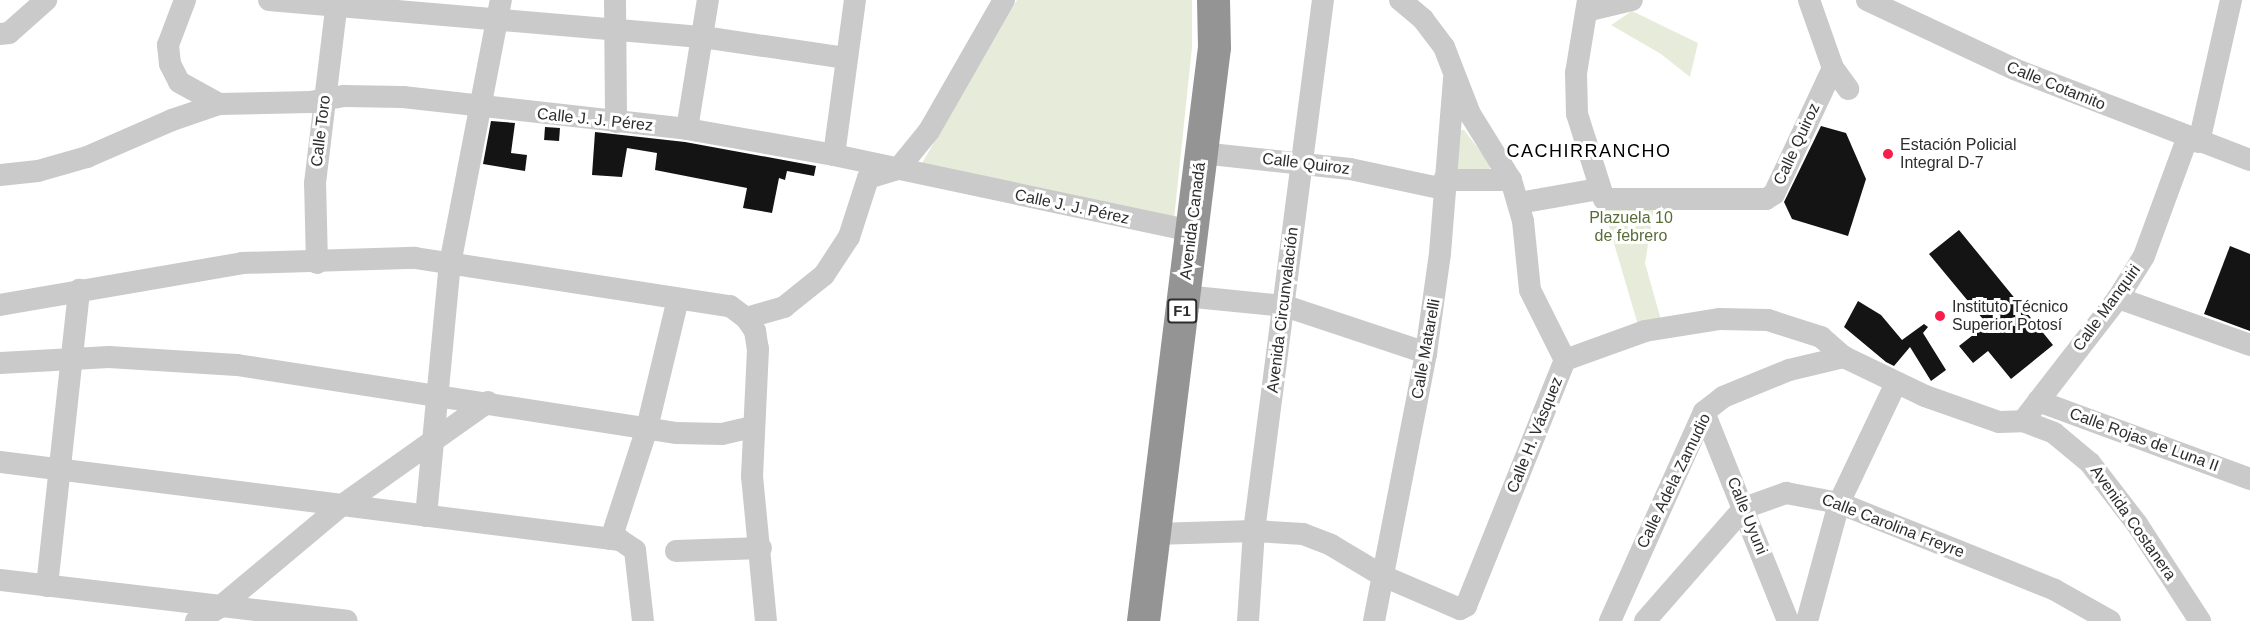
<!DOCTYPE html>
<html>
<head>
<meta charset="utf-8">
<style>
  body { margin:0 }
  #map { position:relative; width:2250px; height:621px; overflow:hidden; background:#fff; font-family:Helvetica,sans-serif }
  div>[style] { position:absolute }
  .green>* { inset:0; background:#e6ecd9 }
  .building>* { inset:0; background:#141414; transform-origin:0 0 }
  .minor>* { height:22px; margin:-11px; padding:0 11px; transform-origin:11px; border-radius:11px; background:#cacaca }
  .highway>* { height:33px; margin:-16.5px; padding:0 16.5px; transform-origin:16.5px; border-radius:16.5px; background:#949494 }
  .dots>* { width:16px; height:16px; translate:-50% -50%; box-sizing:border-box; border:3px solid #fff; border-radius:50% }
  span { translate:-50% -50%; white-space:nowrap; text-align:center; line-height:1.15; -webkit-text-stroke:6px #fff; paint-order:stroke }
  .shield-label span { padding:2px 4px; background:#fff; border:2px solid; border-radius:4px; -webkit-text-stroke-width:0 }
  .shield-label { font-size:15px; color:#2d2d2d; font-weight:700 }
  .street-label { font-size:16px; color:#2d2d2d }
  .poi-label { font-size:16px; color:#2d2d2d }
  .left { translate:0 -50%; text-align:left }
  .park-label { font-size:16px; color:#576d37 }
  .neighbourhood-label { font-size:18px; color:#000; letter-spacing:1.5px }
</style>
</head>
<body>
<div id="map">
  <div class="green">
    <div style="clip-path:polygon(1017px 0,1192px 0,1192px 47px,1174px 219px,922px 163px)"></div>
    <div style="clip-path:polygon(1632px 11px,1698px 43px,1690px 77px,1661px 54px,1611px 25px)"></div>
    <div style="clip-path:polygon(1458px 130px,1464px 130px,1491px 165px,1489px 172px,1455px 174px)"></div>
    <div style="clip-path:polygon(1603px 206px,1654px 208px,1645px 263px,1661px 320px,1638px 325px)"></div>
  </div>
  <div class="building">
    <div style="clip-path:polygon(491px 121px,515px 123px,511px 153px,527px 155px,525px 171px,483px 164px)"></div>
    <div style="clip-path:polygon(1821px 126px,1846px 133px,1866px 179px,1848px 236px,1792px 219px,1784px 202px)"></div>
    <div style="left:545px;top:127px;width:15px;height:13px;rotate:4deg"></div>
    <div style="clip-path:polygon(595px 132px,685px 142px,816px 166px,814px 176px,787px 171px,785px 180px,779px 178px,772px 213px,743px 208px,747px 188px,655px 170px,657px 153px,627px 148px,622px 177px,592px 175px)"></div>
    <div style="clip-path:polygon(1959px 230px,2053px 345px,2011px 379px,1988px 351px,1973px 363px,1959px 346px,1987px 324px,1929px 254px)"></div>
    <div style="clip-path:polygon(2230px 246px,2250px 254px,2250px 331px,2204px 314px)"></div>
    <div style="clip-path:polygon(1858px 301px,1881px 315px,1902px 340px,1924px 324px,1928px 327px,1923px 333px,1946px 370px,1931px 381px,1910px 347px,1894px 366px,1886px 362px,1844px 327px)"></div>
  </div>
  <div class="minor">
    <div style="left:185px;top:0;width:48px;rotate:110.7deg"></div>
    <div style="left:168px;top:45px;width:19px;rotate:84deg"></div>
    <div style="left:170px;top:64px;width:20px;rotate:63deg"></div>
    <div style="left:179px;top:82px;width:46px;rotate:28.8deg"></div>
    <div style="left:269px;top:0;width:436px;rotate:4.9deg"></div>
    <div style="left:703px;top:37px;width:145px;rotate:8.4deg"></div>
    <div style="left:615px;top:0;width:122px;rotate:89.5deg"></div>
    <div style="left:1588px;top:0;width:74px;rotate:99.3deg"></div>
    <div style="left:1576px;top:73px;width:41px;rotate:88.6deg"></div>
    <div style="left:1577px;top:114px;width:89px;rotate:72.4deg"></div>
    <div style="left:1604px;top:199px;width:162px"></div>
    <div style="left:1766px;top:199px;width:9px;rotate:-32deg"></div>
    <div style="left:1774px;top:194px;width:139px;rotate:-64.9deg"></div>
    <div style="left:1809px;top:0;width:72px;rotate:70.6deg"></div>
    <div style="left:1833px;top:68px;width:26px;rotate:54deg"></div>
    <div style="left:1867px;top:0;width:162px;rotate:25.1deg"></div>
    <div style="left:2014px;top:69px;width:253px;rotate:21.1deg"></div>
    <div style="left:1590px;top:10px;width:43px;rotate:-13.4deg"></div>
    <div style="left:0;top:34px;width:9px;rotate:-6deg"></div>
    <div style="left:9px;top:33px;width:50px;rotate:-41.7deg"></div>
    <div style="left:687px;top:129px;width:131px;rotate:-80.8deg"></div>
    <div style="left:2199px;top:142px;width:146px;rotate:-77.3deg"></div>
    <div style="left:1201px;top:153px;width:150px;rotate:6.1deg"></div>
    <div style="left:1350px;top:169px;width:96px;rotate:12deg"></div>
    <div style="left:834px;top:155px;width:156px;rotate:-82.3deg"></div>
    <div style="left:0;top:175px;width:38px;rotate:-6deg"></div>
    <div style="left:38px;top:171px;width:51px;rotate:-15.9deg"></div>
    <div style="left:87px;top:157px;width:93px;rotate:-23.5deg"></div>
    <div style="left:172px;top:120px;width:50px;rotate:-18.8deg"></div>
    <div style="left:219px;top:104px;width:91px;rotate:-1.3deg"></div>
    <div style="left:310px;top:102px;width:35px;rotate:-10deg"></div>
    <div style="left:344px;top:96px;width:59px;rotate:1deg"></div>
    <div style="left:403px;top:97px;width:286px;rotate:6.4deg"></div>
    <div style="left:687px;top:129px;width:149px;rotate:10deg"></div>
    <div style="left:834px;top:155px;width:367px;rotate:12deg"></div>
    <div style="left:1444px;top:180px;width:67px"></div>
    <div style="left:1519px;top:203px;width:80px;rotate:-10deg"></div>
    <div style="left:317px;top:263px;width:80px;rotate:-91.4deg"></div>
    <div style="left:315px;top:183px;width:184px;rotate:-83.1deg"></div>
    <div style="left:1184px;top:296px;width:101px;rotate:5.7deg"></div>
    <div style="left:1285px;top:306px;width:149px;rotate:18.4deg"></div>
    <div style="left:2118px;top:298px;width:140px;rotate:19.6deg"></div>
    <div style="left:0;top:305px;width:246px;rotate:-9.8deg"></div>
    <div style="left:242px;top:263px;width:173px;rotate:-1.7deg"></div>
    <div style="left:415px;top:258px;width:319px;rotate:8.7deg"></div>
    <div style="left:730px;top:306px;width:20px;rotate:37deg"></div>
    <div style="left:746px;top:318px;width:16px;rotate:55deg"></div>
    <div style="left:755px;top:331px;width:18px;rotate:81deg"></div>
    <div style="left:758px;top:349px;width:127px;rotate:92.7deg"></div>
    <div style="left:752px;top:476px;width:146px;rotate:84.5deg"></div>
    <div style="left:746px;top:318px;width:40px;rotate:-16deg"></div>
    <div style="left:784px;top:307px;width:51px;rotate:-38.7deg"></div>
    <div style="left:824px;top:275px;width:45px;rotate:-56.7deg"></div>
    <div style="left:849px;top:237px;width:62px;rotate:-72.1deg"></div>
    <div style="left:868px;top:178px;width:31px;rotate:-17deg"></div>
    <div style="left:898px;top:169px;width:49px;rotate:-50.8deg"></div>
    <div style="left:929px;top:131px;width:151px;rotate:-60.2deg"></div>
    <div style="left:1565px;top:360px;width:85px;rotate:-19.9deg"></div>
    <div style="left:1645px;top:331px;width:76px;rotate:-9.1deg"></div>
    <div style="left:1720px;top:319px;width:48px;rotate:1.2deg"></div>
    <div style="left:1768px;top:320px;width:56px;rotate:17.8deg"></div>
    <div style="left:1821px;top:337px;width:30px;rotate:41deg"></div>
    <div style="left:1844px;top:357px;width:90px;rotate:25.7deg"></div>
    <div style="left:1925px;top:396px;width:78px;rotate:19.4deg"></div>
    <div style="left:1999px;top:422px;width:24px;rotate:-2deg"></div>
    <div style="left:2023px;top:421px;width:155px;rotate:-52.3deg"></div>
    <div style="left:2118px;top:298px;width:49px;rotate:-58.2deg"></div>
    <div style="left:2144px;top:256px;width:125px;rotate:-69.8deg"></div>
    <div style="left:0;top:363px;width:109px;rotate:-3.2deg"></div>
    <div style="left:109px;top:357px;width:128px;rotate:3.6deg"></div>
    <div style="left:237px;top:365px;width:445px;rotate:8.8deg"></div>
    <div style="left:677px;top:433px;width:45px;rotate:1.3deg"></div>
    <div style="left:722px;top:434px;width:31px;rotate:-13deg"></div>
    <div style="left:2038px;top:401px;width:226px;rotate:20.2deg"></div>
    <div style="left:1704px;top:412px;width:225px;rotate:68.1deg"></div>
    <div style="left:2023px;top:421px;width:33px;rotate:21deg"></div>
    <div style="left:2054px;top:433px;width:47px;rotate:39.8deg"></div>
    <div style="left:2090px;top:463px;width:77px;rotate:52.4deg"></div>
    <div style="left:2137px;top:524px;width:116px;rotate:57deg"></div>
    <div style="left:0;top:462px;width:625px;rotate:7.17deg"></div>
    <div style="left:620px;top:540px;width:18px;rotate:34deg"></div>
    <div style="left:635px;top:550px;width:71px;rotate:83.6deg"></div>
    <div style="left:426px;top:516px;width:253px;rotate:-84.6deg"></div>
    <div style="left:450px;top:264px;width:269px;rotate:-79.1deg"></div>
    <div style="left:1154px;top:534px;width:100px;rotate:-1.7deg"></div>
    <div style="left:1254px;top:531px;width:49px;rotate:3.5deg"></div>
    <div style="left:1303px;top:534px;width:30px;rotate:21deg"></div>
    <div style="left:1331px;top:545px;width:61px;rotate:30.8deg"></div>
    <div style="left:1383px;top:576px;width:84px;rotate:23.2deg"></div>
    <div style="left:1460px;top:609px;width:7px;rotate:-27deg"></div>
    <div style="left:1466px;top:606px;width:265px;rotate:-68.1deg"></div>
    <div style="left:1565px;top:360px;width:78px;rotate:-116.6deg"></div>
    <div style="left:1530px;top:290px;width:69px;rotate:-95.8deg"></div>
    <div style="left:1523px;top:221px;width:43px;rotate:-106.3deg"></div>
    <div style="left:1511px;top:180px;width:78px;rotate:-121.8deg"></div>
    <div style="left:1470px;top:114px;width:72px;rotate:-111.2deg"></div>
    <div style="left:1444px;top:47px;width:35px;rotate:-127deg"></div>
    <div style="left:1423px;top:19px;width:30px;rotate:-140deg"></div>
    <div style="left:611px;top:539px;width:117px;rotate:-72deg"></div>
    <div style="left:647px;top:428px;width:133px;rotate:-76.5deg"></div>
    <div style="left:676px;top:551px;width:85px;rotate:-2deg"></div>
    <div style="left:0;top:580px;width:349px;rotate:6.7deg"></div>
    <div style="left:47px;top:586px;width:298px;rotate:-83.8deg"></div>
    <div style="left:196px;top:621px;width:28px;rotate:-30deg"></div>
    <div style="left:220px;top:607px;width:158px;rotate:-39.9deg"></div>
    <div style="left:341px;top:506px;width:180px;rotate:-35.3deg"></div>
    <div style="left:1248px;top:621px;width:90px;rotate:-86.2deg"></div>
    <div style="left:1254px;top:531px;width:535px;rotate:-82.6deg"></div>
    <div style="left:1374px;top:621px;width:273px;rotate:-79deg"></div>
    <div style="left:1426px;top:353px;width:101px;rotate:-82deg"></div>
    <div style="left:1440px;top:253px;width:175px;rotate:-85.4deg"></div>
    <div style="left:1610px;top:621px;width:229px;rotate:-65.8deg"></div>
    <div style="left:1704px;top:412px;width:24px;rotate:-38deg"></div>
    <div style="left:1723px;top:397px;width:71px;rotate:-22.2deg"></div>
    <div style="left:1789px;top:370px;width:57px;rotate:-13.3deg"></div>
    <div style="left:1645px;top:621px;width:150px;rotate:-48.8deg"></div>
    <div style="left:1744px;top:508px;width:45px;rotate:-19.7deg"></div>
    <div style="left:1786px;top:493px;width:54px;rotate:10.7deg"></div>
    <div style="left:1839px;top:503px;width:233px;rotate:21.9deg"></div>
    <div style="left:2055px;top:590px;width:63px;rotate:29.4deg"></div>
    <div style="left:1807px;top:621px;width:122px;rotate:-74.8deg"></div>
    <div style="left:1839px;top:503px;width:133px;rotate:-64.6deg"></div>
  </div>
  <div class="highway">
    <div style="left:1143px;top:621px;width:578px;rotate:-82.95deg"></div>
    <div style="left:1214px;top:47px;width:47px;rotate:-91.2deg"></div>
  </div>
  <div class="dots">
    <div style="left:1888px;top:154px;background:#f61e49"></div>
    <div style="left:1940px;top:316px;background:#f61e49"></div>
  </div>
  <div class="shield-label">
    <span style="left:1182px;top:311px">F1</span>
  </div>
  <div class="street-label">
    <span style="left:2056px;top:86px;rotate:22deg">Calle Cotamito</span>
    <span style="left:595px;top:120px;rotate:6deg">Calle J. J. Pérez</span>
    <span style="left:321px;top:131px;rotate:-83deg">Calle Toro</span>
    <span style="left:1797px;top:144px;rotate:-65deg">Calle Quiroz</span>
    <span style="left:1306px;top:164px;rotate:7deg">Calle Quiroz</span>
    <span style="left:1072px;top:207px;rotate:12deg">Calle J. J. Pérez</span>
    <span style="left:1193px;top:221px;rotate:-83deg">Avenida Canadá</span>
    <span style="left:2107px;top:308px;rotate:-54deg">Calle Manquiri</span>
    <span style="left:1283px;top:310px;rotate:-83deg">Avenida Circunvalación</span>
    <span style="left:1426px;top:349px;rotate:-80deg">Calle Matarelli</span>
    <span style="left:1535px;top:435px;rotate:-68deg">Calle H. Vásquez</span>
    <span style="left:2144px;top:440px;rotate:20deg">Calle Rojas de Luna II</span>
    <span style="left:1674px;top:481px;rotate:-64deg">Calle Adela Zamudio</span>
    <span style="left:1747px;top:516px;rotate:68deg">Calle Uyuni</span>
    <span style="left:2133px;top:523px;rotate:55deg">Avenida Costanera</span>
    <span style="left:1893px;top:526px;rotate:21deg">Calle Carolina Freyre</span>
  </div>
  <div class="poi-label">
    <span class="left" style="left:1900px;top:154px">Estación Policial<br>Integral D-7</span>
    <span class="left" style="left:1952px;top:316px">Instituto Técnico<br>Superior Potosí</span>
  </div>
  <div class="park-label">
    <span style="left:1631px;top:227px">Plazuela 10<br>de febrero</span>
  </div>
  <div class="neighbourhood-label">
    <span style="left:1589px;top:151px">CACHIRRANCHO</span>
  </div>
</div>
</body>
</html>
